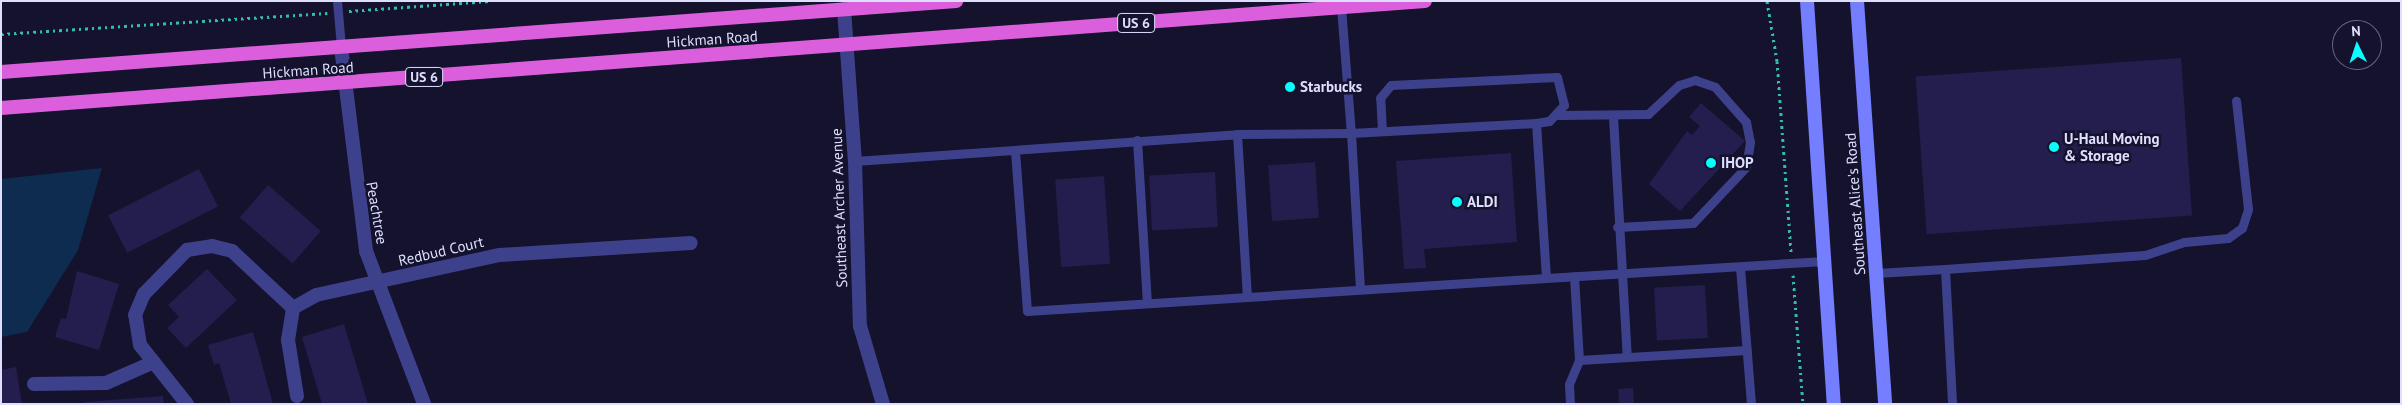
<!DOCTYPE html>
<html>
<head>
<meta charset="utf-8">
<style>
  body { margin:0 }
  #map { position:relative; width:2402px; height:405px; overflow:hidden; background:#14122d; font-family:"PT Sans",sans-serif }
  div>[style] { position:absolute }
  .water>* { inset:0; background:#0d2c50 }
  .building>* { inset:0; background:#231e4e; transform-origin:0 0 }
  .path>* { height:3px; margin-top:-1.5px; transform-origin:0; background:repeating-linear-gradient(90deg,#31bfa9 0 2.5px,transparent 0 6.5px) }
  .service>* { height:9px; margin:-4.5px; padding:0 4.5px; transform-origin:4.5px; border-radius:4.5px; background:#3d418b }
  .minor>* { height:14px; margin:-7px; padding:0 7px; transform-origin:7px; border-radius:7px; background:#3d418b }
  .secondary>* { height:14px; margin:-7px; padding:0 7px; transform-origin:7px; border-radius:7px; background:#757eff }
  .trunk>* { height:14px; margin:-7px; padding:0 7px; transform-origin:7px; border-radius:7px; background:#db5fdc }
  .dots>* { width:14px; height:14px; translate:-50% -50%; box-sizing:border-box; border:2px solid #14122d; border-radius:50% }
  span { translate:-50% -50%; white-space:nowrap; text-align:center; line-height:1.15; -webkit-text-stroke:5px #14122d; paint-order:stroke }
  .shield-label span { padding:1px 4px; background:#14122d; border:1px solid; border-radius:4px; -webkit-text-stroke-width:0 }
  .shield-label { font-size:14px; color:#dedeff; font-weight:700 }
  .street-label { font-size:15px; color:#dedeff }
  .poi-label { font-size:15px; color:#dedeff; font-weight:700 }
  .left { translate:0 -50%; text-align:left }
  .frame { position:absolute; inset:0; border:2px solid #dedeff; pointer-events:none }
  .north { position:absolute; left:2332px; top:20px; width:50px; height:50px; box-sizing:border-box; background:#14122d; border:1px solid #656481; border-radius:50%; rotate:356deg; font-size:14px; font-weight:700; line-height:20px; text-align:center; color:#dedeff }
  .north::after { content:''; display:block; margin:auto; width:18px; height:22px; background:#0afdfe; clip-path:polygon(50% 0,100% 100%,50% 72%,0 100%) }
</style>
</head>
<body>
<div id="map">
  <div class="water">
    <div style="clip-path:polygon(102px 168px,78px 250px,27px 332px,1px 337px,1px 179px)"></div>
  </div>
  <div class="building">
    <div style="left:2181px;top:58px;width:158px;height:266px;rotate:86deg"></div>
    <div style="clip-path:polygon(1701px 103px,1745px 141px,1680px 211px,1649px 184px,1687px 131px,1692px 135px,1700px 126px,1689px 117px)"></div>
    <div style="clip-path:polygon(1511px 153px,1517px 242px,1424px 249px,1426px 268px,1404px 269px,1396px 161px)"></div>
    <div style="left:1315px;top:162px;width:56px;height:47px;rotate:86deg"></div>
    <div style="left:199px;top:169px;width:42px;height:102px;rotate:63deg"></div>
    <div style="left:1215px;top:172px;width:55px;height:66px;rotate:87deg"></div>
    <div style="left:1104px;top:176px;width:88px;height:49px;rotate:86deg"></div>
    <div style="left:268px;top:185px;width:70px;height:43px;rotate:41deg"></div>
    <div style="clip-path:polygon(207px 269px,237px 300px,186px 348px,167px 328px,179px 317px,168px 305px)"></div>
    <div style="clip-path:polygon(77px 271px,119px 284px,99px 350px,55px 337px,61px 318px,66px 319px)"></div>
    <div style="left:1705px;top:285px;width:53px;height:51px;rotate:87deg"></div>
    <div style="clip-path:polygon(344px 324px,368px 404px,322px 404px,302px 337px)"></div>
    <div style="clip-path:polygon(253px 332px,273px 404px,231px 404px,219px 363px,214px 365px,208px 345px)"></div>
    <div style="clip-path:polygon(16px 367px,22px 404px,1px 404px,1px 370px)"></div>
    <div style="left:1633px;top:388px;width:16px;height:15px;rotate:86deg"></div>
    <div style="clip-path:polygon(163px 396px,164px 404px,84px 404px,84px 402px)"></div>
  </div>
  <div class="path">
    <div style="left:1767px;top:1px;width:61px;rotate:80.5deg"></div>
    <div style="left:1777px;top:61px;width:191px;rotate:85.8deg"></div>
    <div style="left:349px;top:11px;width:141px;rotate:-4.1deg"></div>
    <div style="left:1px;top:34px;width:327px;rotate:-3.7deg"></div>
    <div style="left:1793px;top:275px;width:129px;rotate:85.6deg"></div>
  </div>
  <div class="service">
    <div style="left:337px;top:1px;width:46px;rotate:85deg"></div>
    <div style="left:1341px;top:7px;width:126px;rotate:85.5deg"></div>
    <div style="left:1351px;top:133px;width:185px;rotate:-3.1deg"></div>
    <div style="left:1536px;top:123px;width:155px;rotate:86.3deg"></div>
    <div style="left:1546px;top:278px;width:279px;rotate:-3.5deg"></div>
    <div style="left:1559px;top:115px;width:89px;rotate:-0.6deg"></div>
    <div style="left:1648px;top:114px;width:42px;rotate:-43.1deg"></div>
    <div style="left:1679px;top:85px;width:17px;rotate:-17deg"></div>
    <div style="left:1695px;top:80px;width:21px;rotate:19deg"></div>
    <div style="left:1715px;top:87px;width:47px;rotate:48.5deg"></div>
    <div style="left:1746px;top:122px;width:20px;rotate:79deg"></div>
    <div style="left:1750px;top:142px;width:25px;rotate:99deg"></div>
    <div style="left:1746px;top:167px;width:77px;rotate:133.4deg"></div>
    <div style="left:1693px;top:223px;width:76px;rotate:177deg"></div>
    <div style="left:1613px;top:117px;width:240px;rotate:86.7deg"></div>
    <div style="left:1382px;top:131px;width:33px;rotate:-93deg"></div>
    <div style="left:1380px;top:98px;width:17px;rotate:-50deg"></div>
    <div style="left:1391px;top:85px;width:166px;rotate:-2.8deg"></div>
    <div style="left:1557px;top:77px;width:29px;rotate:76deg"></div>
    <div style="left:1564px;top:105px;width:22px;rotate:133deg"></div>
    <div style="left:1549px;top:121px;width:13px;rotate:171deg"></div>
    <div style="left:1237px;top:134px;width:162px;rotate:86.5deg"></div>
    <div style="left:1137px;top:140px;width:163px;rotate:86.5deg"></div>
    <div style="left:1015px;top:151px;width:160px;rotate:85.7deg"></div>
    <div style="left:1027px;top:311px;width:520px;rotate:-3.64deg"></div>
    <div style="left:855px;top:161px;width:383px;rotate:-4deg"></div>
    <div style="left:1237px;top:134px;width:114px;rotate:-0.5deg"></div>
    <div style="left:1351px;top:133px;width:156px;rotate:86.7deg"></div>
    <div style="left:1740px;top:267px;width:137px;rotate:85.4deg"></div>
    <div style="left:1945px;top:269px;width:200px;rotate:-4deg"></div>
    <div style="left:2145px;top:255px;width:41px;rotate:-18.4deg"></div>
    <div style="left:2184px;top:242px;width:44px;rotate:-5.2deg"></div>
    <div style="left:2228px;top:238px;width:17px;rotate:-36deg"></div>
    <div style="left:2242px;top:228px;width:20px;rotate:-72deg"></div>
    <div style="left:2248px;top:209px;width:109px;rotate:-96.3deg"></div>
    <div style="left:1876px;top:273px;width:69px;rotate:-3.3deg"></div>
    <div style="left:1945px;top:269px;width:135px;rotate:87deg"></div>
    <div style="left:1579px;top:360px;width:168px;rotate:-3.4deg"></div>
    <div style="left:1570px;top:404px;width:20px;rotate:-93deg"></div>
    <div style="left:1569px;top:384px;width:26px;rotate:-67deg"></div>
    <div style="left:1579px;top:360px;width:84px;rotate:-93.4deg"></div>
  </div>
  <div class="minor">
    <div style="left:844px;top:9px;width:152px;rotate:85.9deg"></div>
    <div style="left:855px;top:161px;width:165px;rotate:88.3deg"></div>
    <div style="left:860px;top:326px;width:81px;rotate:73.6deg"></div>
    <div style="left:341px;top:47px;width:206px;rotate:83deg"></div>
    <div style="left:366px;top:251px;width:164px;rotate:69.2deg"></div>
    <div style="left:34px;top:384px;width:72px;rotate:-0.8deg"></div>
    <div style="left:106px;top:383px;width:52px;rotate:-23.6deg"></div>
    <div style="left:297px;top:396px;width:57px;rotate:-99.1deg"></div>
    <div style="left:288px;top:340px;width:32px;rotate:-81deg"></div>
    <div style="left:293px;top:308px;width:26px;rotate:-29deg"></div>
    <div style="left:316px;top:295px;width:188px;rotate:-12.3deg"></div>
    <div style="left:500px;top:255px;width:191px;rotate:-3.6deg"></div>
    <div style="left:187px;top:404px;width:75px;rotate:-128.5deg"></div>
    <div style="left:140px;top:345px;width:30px;rotate:-99deg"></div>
    <div style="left:135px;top:315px;width:23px;rotate:-67deg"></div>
    <div style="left:144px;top:294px;width:62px;rotate:-45.7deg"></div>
    <div style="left:187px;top:250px;width:25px;rotate:-9deg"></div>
    <div style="left:212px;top:246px;width:21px;rotate:14deg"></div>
    <div style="left:232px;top:251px;width:83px;rotate:43.1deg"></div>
  </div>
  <div class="secondary">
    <div style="left:1807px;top:1px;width:404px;rotate:86.2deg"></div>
    <div style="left:1857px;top:1px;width:404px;rotate:86deg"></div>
  </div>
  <div class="trunk">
    <div style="left:1px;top:72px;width:958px;rotate:-4.25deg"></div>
    <div style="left:1px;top:108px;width:1428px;rotate:-4.3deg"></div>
  </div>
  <div class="dots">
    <div style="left:1290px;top:87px;background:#0afdfe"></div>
    <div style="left:2054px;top:147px;background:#0afdfe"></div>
    <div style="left:1711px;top:163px;background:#0afdfe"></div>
    <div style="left:1457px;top:202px;background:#0afdfe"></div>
  </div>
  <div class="shield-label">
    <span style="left:1136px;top:23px">US 6</span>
    <span style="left:424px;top:77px">US 6</span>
  </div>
  <div class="street-label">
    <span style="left:712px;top:39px;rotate:-4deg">Hickman Road</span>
    <span style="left:308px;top:70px;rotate:-4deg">Hickman Road</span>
    <span style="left:1855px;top:204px;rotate:-94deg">Southeast Alice's Road</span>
    <span style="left:839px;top:208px;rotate:-92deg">Southeast Archer Avenue</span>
    <span style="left:377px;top:213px;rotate:80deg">Peachtree</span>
    <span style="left:441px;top:251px;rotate:-13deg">Redbud Court</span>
  </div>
  <div class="poi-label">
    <span class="left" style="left:1300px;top:87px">Starbucks</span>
    <span class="left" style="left:2064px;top:147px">U-Haul Moving<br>&amp; Storage</span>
    <span class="left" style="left:1721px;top:163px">IHOP</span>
    <span class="left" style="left:1467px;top:202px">ALDI</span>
  </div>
  <div class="frame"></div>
  <div class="north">N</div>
</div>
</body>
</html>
